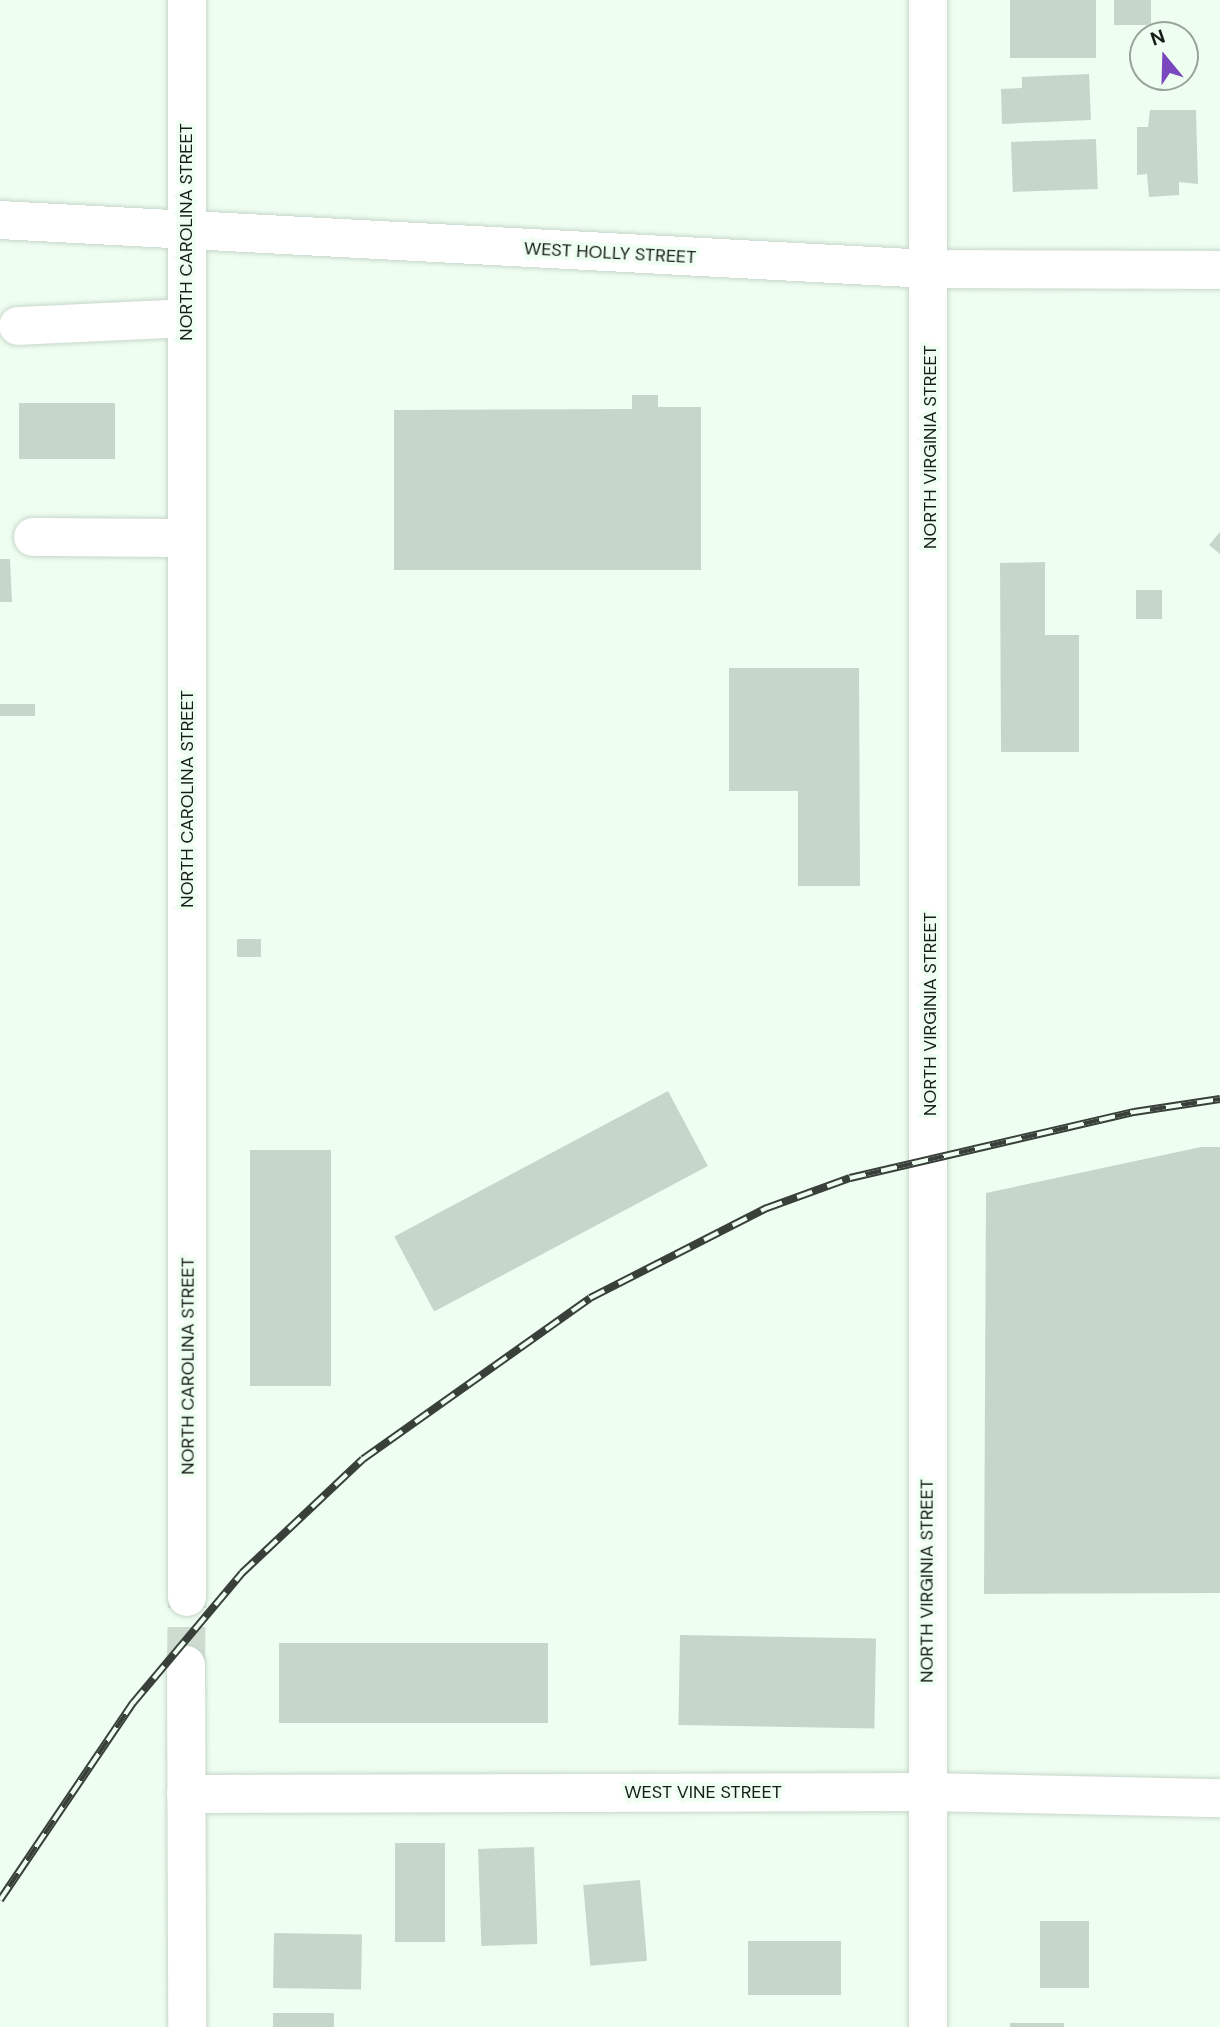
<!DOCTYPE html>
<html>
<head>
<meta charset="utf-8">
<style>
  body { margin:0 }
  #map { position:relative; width:1220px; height:2027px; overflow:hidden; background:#eefef1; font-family:"DM Sans",sans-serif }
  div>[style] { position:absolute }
  .building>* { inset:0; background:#c7d6ca; transform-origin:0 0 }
  .minor-tunnel>* { height:38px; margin-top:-19px; transform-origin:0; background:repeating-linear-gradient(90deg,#cedcd0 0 38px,transparent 0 57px) }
  .roads { filter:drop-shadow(0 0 2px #c7d6c9) drop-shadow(0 0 2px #c7d6c9) }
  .minor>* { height:38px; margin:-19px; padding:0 19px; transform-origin:19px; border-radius:19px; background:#fff }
  .rail>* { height:8px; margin-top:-4px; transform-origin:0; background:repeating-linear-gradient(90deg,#eefef1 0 16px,#39403a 0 32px); box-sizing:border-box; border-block:2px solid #39403a }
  span { translate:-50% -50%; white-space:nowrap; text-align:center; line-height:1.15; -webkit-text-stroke:7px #eefef1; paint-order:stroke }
  .street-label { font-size:18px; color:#171d18 }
  .north { position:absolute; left:1129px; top:21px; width:70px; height:70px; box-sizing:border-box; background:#eefef1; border:2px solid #98a49a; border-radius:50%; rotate:341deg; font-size:19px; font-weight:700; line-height:28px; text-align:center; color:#171d18 }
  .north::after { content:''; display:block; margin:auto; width:24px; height:32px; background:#7b47be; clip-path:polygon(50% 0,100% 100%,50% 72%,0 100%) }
</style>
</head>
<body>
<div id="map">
  <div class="building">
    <div style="left:1010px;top:0;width:86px;height:58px"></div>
    <div style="left:1114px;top:0;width:37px;height:25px"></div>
    <div style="clip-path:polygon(1089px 74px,1091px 120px,1002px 124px,1001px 89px,1022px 88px,1022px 77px)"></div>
    <div style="clip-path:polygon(1150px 110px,1196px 110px,1198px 184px,1179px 182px,1179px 195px,1149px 197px,1147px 174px,1137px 175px,1137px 127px,1148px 127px)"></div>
    <div style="left:1096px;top:139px;width:50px;height:85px;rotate:88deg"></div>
    <div style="clip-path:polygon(632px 395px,658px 395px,658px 407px,701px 407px,701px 570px,394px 570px,394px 410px,632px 409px)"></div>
    <div style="left:19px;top:403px;width:96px;height:56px"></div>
    <div style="clip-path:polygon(1220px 532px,1220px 554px,1209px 545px)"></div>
    <div style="clip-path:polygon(0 559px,10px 559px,12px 602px,0 602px)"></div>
    <div style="clip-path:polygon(1045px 562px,1045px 635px,1079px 635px,1079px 752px,1001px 752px,1000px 563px)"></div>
    <div style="left:1136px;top:590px;width:26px;height:29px"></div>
    <div style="clip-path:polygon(729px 668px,859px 668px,860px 886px,798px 886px,798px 791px,729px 791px)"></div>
    <div style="left:0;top:704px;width:35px;height:12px"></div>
    <div style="left:261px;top:939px;width:18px;height:24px;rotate:90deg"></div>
    <div style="left:668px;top:1091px;width:85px;height:310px;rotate:62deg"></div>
    <div style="clip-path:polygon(1201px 1147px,1220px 1147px,1220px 1593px,984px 1594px,986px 1193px)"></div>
    <div style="left:250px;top:1150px;width:81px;height:236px"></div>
    <div style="left:680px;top:1635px;width:196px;height:90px;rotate:1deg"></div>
    <div style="left:279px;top:1643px;width:269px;height:80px"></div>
    <div style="left:395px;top:1843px;width:50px;height:99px"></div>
    <div style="left:534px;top:1847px;width:97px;height:56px;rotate:88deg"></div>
    <div style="left:640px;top:1880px;width:81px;height:57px;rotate:85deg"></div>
    <div style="left:1040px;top:1921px;width:49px;height:67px"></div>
    <div style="left:274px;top:1933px;width:88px;height:55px;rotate:1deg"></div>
    <div style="left:841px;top:1941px;width:54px;height:93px;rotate:90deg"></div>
    <div style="left:273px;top:2013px;width:61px;height:14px"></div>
    <div style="left:1010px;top:2023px;width:54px;height:4px"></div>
  </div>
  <div class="minor-tunnel">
    <div style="left:186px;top:1665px;width:68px;rotate:-89.2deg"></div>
  </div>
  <div class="roads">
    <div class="minor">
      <div style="left:187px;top:0;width:1597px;rotate:90deg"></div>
      <div style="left:0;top:220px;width:931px;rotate:3.02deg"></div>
      <div style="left:930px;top:269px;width:290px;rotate:0.2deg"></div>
      <div style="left:18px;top:326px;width:168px;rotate:-2.7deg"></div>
      <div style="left:33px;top:537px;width:154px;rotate:0.4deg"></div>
      <div style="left:186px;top:1665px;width:362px;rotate:89.8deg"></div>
      <div style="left:186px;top:1794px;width:740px;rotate:-0.15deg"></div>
      <div style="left:926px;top:1792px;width:294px;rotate:1.2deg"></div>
      <div style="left:928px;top:2027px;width:2027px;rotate:-90deg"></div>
    </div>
  </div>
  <div class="rail">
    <div style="left:0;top:1900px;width:238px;rotate:-56deg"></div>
    <div style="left:133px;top:1703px;width:170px;rotate:-50deg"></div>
    <div style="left:242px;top:1573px;width:166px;rotate:-43.3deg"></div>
    <div style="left:363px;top:1459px;width:278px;rotate:-35.3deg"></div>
    <div style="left:590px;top:1298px;width:199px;rotate:-27deg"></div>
    <div style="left:767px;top:1208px;width:88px;rotate:-19.9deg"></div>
    <div style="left:850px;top:1178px;width:292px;rotate:-13.1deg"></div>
    <div style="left:1134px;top:1112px;width:87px;rotate:-8.6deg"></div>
  </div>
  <div class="street-label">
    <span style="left:186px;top:232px;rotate:-90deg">NORTH CAROLINA STREET</span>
    <span style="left:610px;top:253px;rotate:3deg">WEST HOLLY STREET</span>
    <span style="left:930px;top:447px;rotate:-90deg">NORTH VIRGINIA STREET</span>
    <span style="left:187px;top:799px;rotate:-90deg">NORTH CAROLINA STREET</span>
    <span style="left:930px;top:1014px;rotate:-90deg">NORTH VIRGINIA STREET</span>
    <span style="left:188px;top:1366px;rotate:-90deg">NORTH CAROLINA STREET</span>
    <span style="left:927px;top:1581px;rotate:-90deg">NORTH VIRGINIA STREET</span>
    <span style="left:703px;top:1792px">WEST VINE STREET</span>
  </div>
  <div class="north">N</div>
</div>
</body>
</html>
